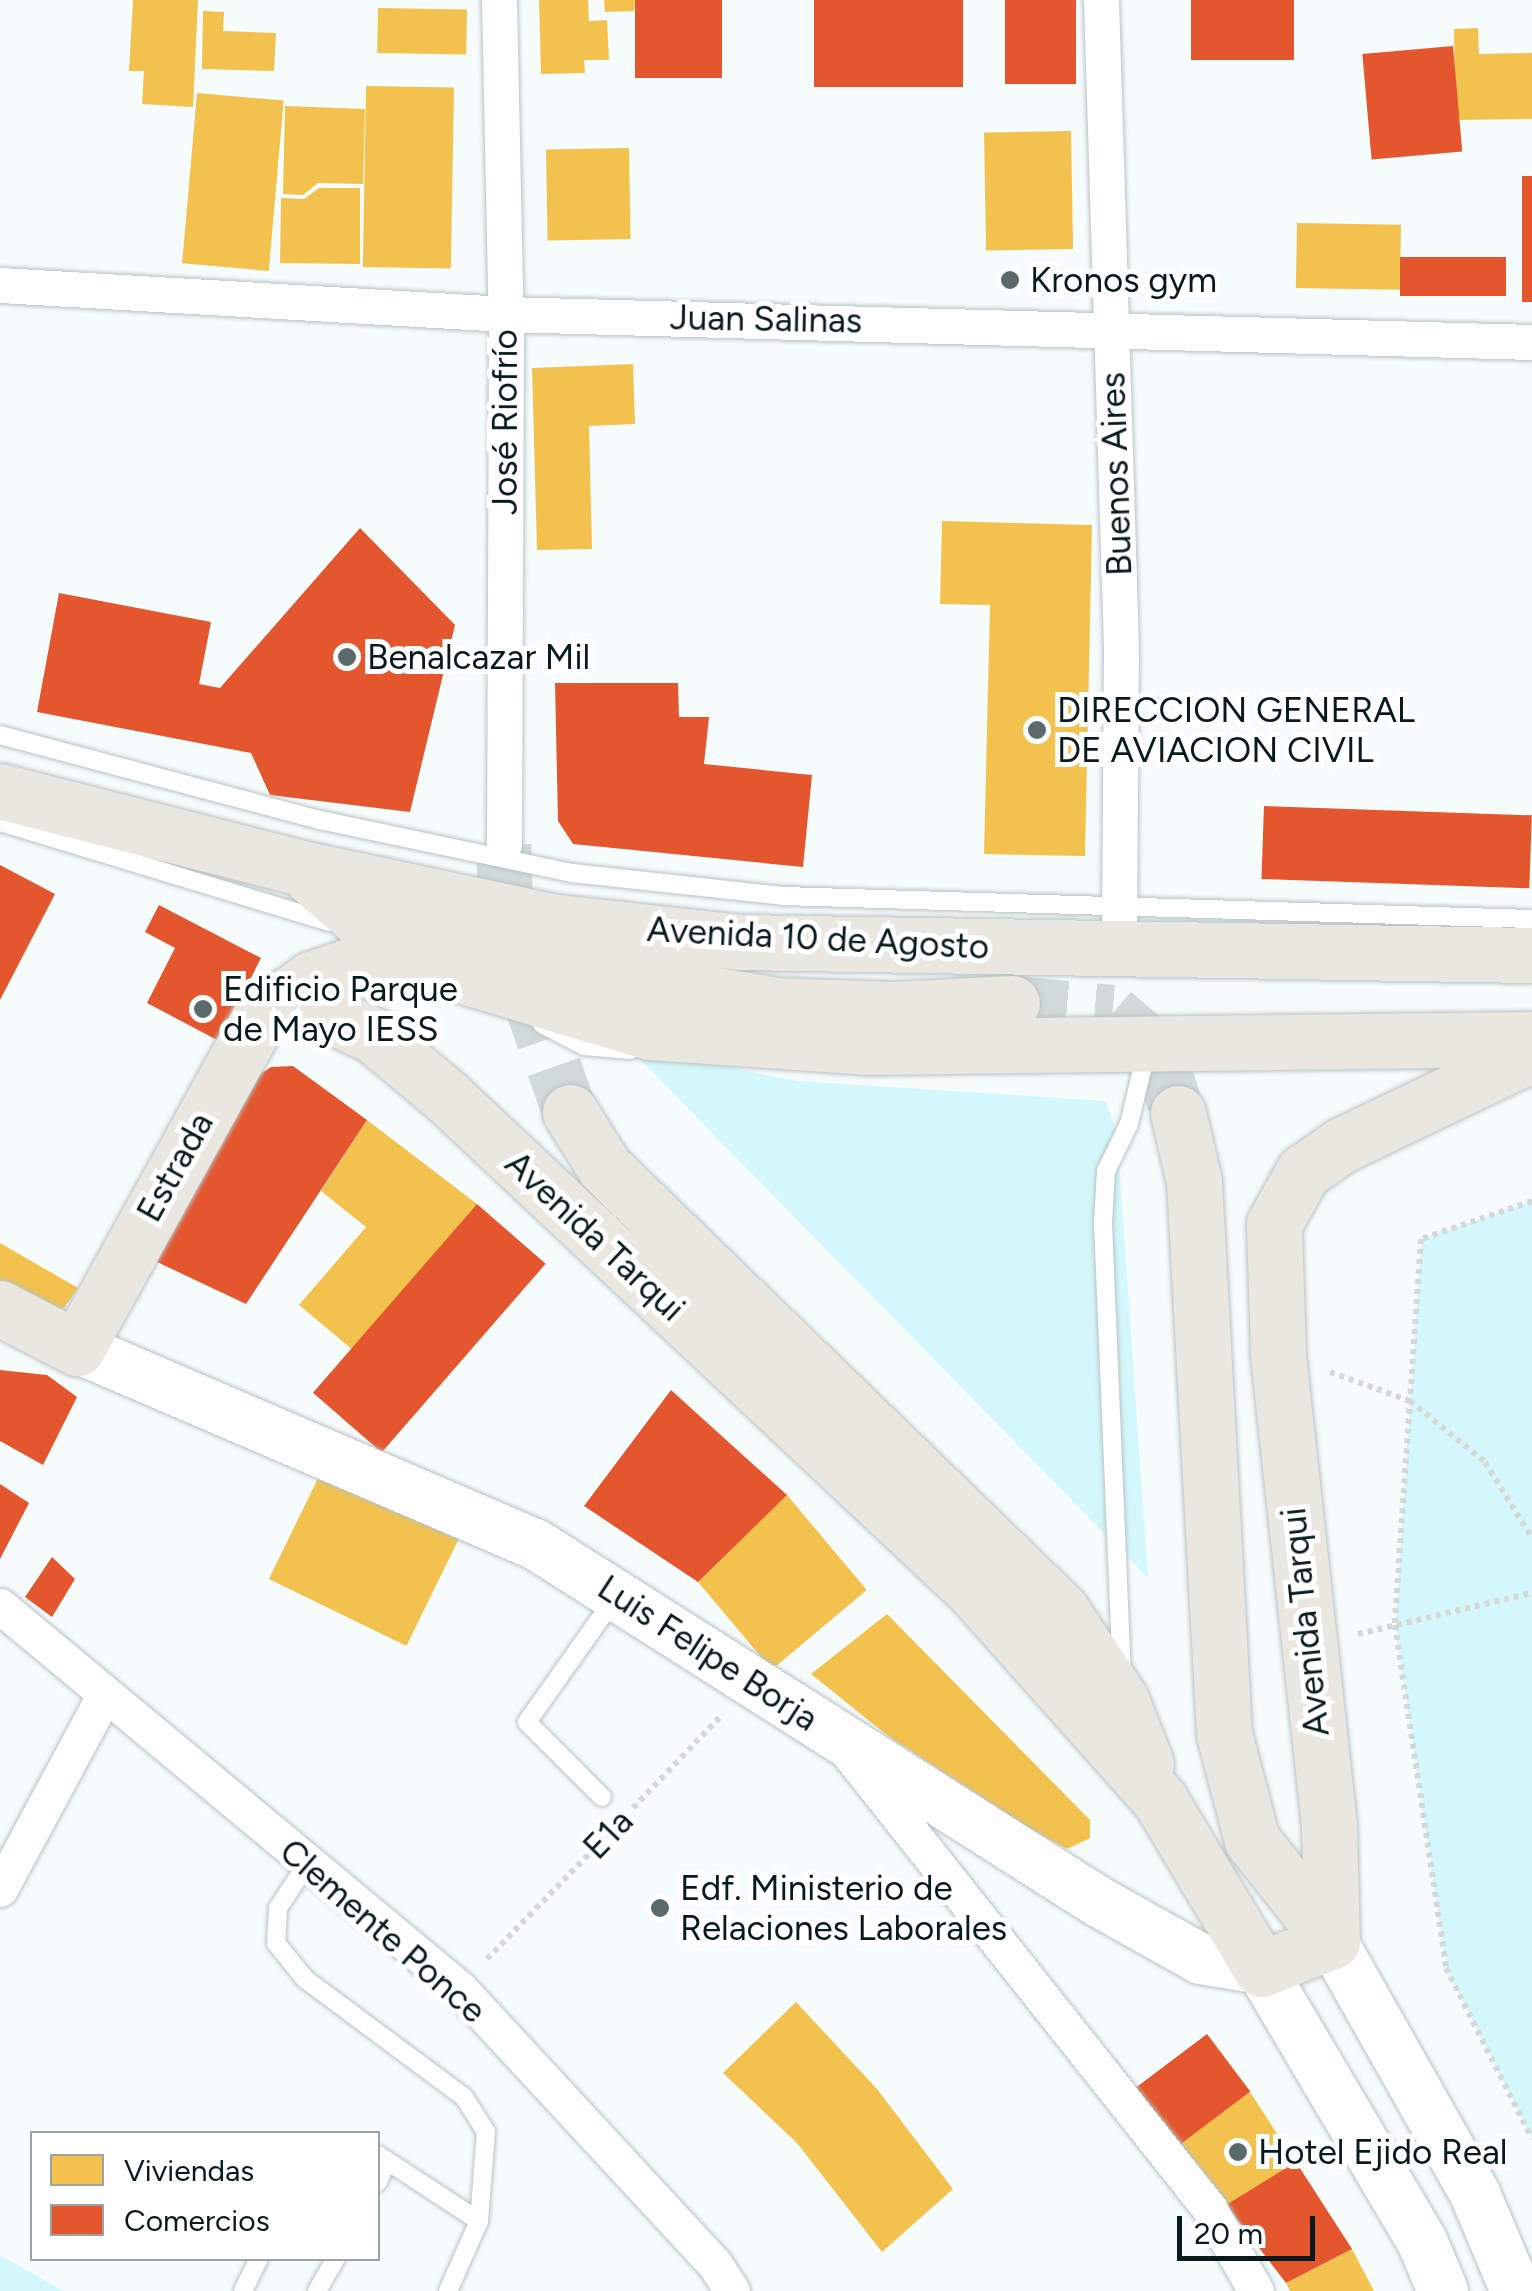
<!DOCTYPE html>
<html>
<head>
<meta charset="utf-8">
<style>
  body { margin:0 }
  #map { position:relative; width:1532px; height:2291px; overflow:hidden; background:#f6fbfc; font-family:Figtree,sans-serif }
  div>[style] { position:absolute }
  .green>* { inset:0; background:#d3f7fa }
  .homes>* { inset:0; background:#f2c14e; transform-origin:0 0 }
  .shops>* { inset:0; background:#e4572e; transform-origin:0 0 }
  .primary-tunnel>* { height:55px; margin-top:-27.5px; transform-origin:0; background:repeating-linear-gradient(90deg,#d2d9da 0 55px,transparent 0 83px) }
  .path>* { height:6px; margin-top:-3px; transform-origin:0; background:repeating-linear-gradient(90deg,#d6d8d8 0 5px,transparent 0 10px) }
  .roads { filter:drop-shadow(0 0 2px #b8c3c4) drop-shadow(0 0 2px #b8c3c4) }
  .service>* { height:18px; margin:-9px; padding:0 9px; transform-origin:9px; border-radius:9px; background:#fefeff }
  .minor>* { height:35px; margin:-17.5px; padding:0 17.5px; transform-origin:17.5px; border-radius:17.5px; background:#fefeff }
  .secondary>* { height:50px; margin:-25px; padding:0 25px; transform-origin:25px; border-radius:25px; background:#fefeff }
  .primary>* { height:55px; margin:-27.5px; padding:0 27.5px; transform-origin:27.5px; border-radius:27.5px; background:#eae6e0 }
  .dots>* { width:28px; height:28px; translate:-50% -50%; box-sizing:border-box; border:5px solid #fff; border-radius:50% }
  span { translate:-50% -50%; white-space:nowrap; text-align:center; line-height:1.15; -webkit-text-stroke:10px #fff; paint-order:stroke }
  .poi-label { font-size:35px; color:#091a1c }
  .left { translate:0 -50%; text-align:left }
  .street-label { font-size:35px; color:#091a1c }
  .legend { position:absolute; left:30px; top:2131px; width:350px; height:130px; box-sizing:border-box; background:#fff; border:2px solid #9da3a4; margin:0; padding:12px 18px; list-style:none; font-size:30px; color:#091a1c }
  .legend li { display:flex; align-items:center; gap:20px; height:50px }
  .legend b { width:50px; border:2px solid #9da3a4 }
  .scale { position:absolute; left:1177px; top:2216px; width:138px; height:45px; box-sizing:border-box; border:5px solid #091a1c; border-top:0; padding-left:12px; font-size:30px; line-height:35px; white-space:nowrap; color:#091a1c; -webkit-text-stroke:8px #fff; paint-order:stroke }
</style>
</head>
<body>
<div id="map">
  <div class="green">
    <div style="clip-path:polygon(628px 1047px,797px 1081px,1106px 1101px,1117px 1133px,1148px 1578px)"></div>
    <div style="clip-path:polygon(1532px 1201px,1532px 2139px,1446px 1968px,1395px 1625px,1421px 1239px)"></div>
    <div style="clip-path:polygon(0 2255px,63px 2291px,0 2291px)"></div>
  </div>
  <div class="homes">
    <div style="clip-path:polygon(133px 0,198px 0,193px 107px,142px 104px,144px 71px,129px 71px)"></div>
    <div style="clip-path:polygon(539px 0,588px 0,589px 21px,607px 20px,609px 60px,584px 60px,585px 73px,541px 74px)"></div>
    <div style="clip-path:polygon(604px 0,635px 0,634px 11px,605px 12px)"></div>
    <div style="left:378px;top:8px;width:89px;height:45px;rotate:1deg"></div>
    <div style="clip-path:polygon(203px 11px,224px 12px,223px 31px,276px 33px,274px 71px,202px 69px)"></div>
    <div style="clip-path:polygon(1478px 28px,1479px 54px,1532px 53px,1532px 119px,1455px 120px,1454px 29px)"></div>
    <div style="left:366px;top:86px;width:88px;height:181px;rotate:1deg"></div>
    <div style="left:197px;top:93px;width:87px;height:171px;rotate:5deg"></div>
    <div style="clip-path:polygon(285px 106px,365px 109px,363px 184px,318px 183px,303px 195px,283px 194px)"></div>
    <div style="left:1071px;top:131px;width:118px;height:87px;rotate:89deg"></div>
    <div style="left:629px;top:148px;width:91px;height:83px;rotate:89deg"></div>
    <div style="clip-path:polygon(319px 188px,360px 188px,360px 264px,280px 263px,281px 198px,304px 199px)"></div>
    <div style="left:1297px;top:223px;width:104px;height:65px;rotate:1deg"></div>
    <div style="clip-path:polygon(633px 364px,635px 424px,589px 426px,592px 549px,537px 550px,532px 368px)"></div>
    <div style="clip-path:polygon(942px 521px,1092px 525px,1085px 856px,984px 854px,990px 605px,940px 604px)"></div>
    <div style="clip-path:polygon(367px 1120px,477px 1204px,353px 1350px,299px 1305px,366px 1227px,321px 1191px)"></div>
    <div style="clip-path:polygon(0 1243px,78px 1288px,64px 1308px,58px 1311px,0 1282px)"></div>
    <div style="left:325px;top:1464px;width:153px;height:128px;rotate:26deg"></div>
    <div style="left:787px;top:1495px;width:124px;height:124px;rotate:50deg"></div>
    <div style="clip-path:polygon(887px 1614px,1090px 1820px,1090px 1838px,1067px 1849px,1027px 1827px,888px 1736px,811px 1674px)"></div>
    <div style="clip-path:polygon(796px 2002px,877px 2089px,953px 2189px,882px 2252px,797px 2143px,723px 2073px)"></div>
    <div style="left:1250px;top:2092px;width:84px;height:88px;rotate:57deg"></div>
    <div style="clip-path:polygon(1352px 2249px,1374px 2291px,1290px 2291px,1286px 2283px)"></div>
  </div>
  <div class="shops">
    <div style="left:635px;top:0;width:87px;height:78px"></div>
    <div style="left:814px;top:0;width:149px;height:87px"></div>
    <div style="left:1005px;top:0;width:71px;height:84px"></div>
    <div style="left:1191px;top:0;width:103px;height:60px"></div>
    <div style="left:1453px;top:46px;width:106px;height:91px;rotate:85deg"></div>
    <div style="left:1522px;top:176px;width:10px;height:126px"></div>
    <div style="left:1506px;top:257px;width:39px;height:106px;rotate:90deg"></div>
    <div style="clip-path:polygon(360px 528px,455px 625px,410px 812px,270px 795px,251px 753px,37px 712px,59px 593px,211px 622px,199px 684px,220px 688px)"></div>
    <div style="clip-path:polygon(555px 683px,678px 683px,679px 717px,709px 717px,704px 764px,812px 775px,803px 867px,573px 844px,558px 821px)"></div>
    <div style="left:1264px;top:806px;width:268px;height:73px;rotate:2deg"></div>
    <div style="clip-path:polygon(0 865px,55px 894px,0 1000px)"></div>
    <div style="clip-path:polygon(159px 905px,261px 958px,219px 1041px,147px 1003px,175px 948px,145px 932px)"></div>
    <div style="clip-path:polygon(293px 1066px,367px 1120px,246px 1304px,155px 1261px,254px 1078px,271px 1067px)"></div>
    <div style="left:477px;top:1204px;width:91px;height:250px;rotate:41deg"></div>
    <div style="clip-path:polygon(0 1370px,47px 1375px,77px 1397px,43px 1465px,0 1441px)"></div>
    <div style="clip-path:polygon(671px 1390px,787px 1495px,698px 1582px,584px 1506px)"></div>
    <div style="clip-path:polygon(0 1484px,29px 1503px,0 1559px)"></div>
    <div style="clip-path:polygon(52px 1557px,75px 1579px,52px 1617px,25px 1597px)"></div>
    <div style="left:1207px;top:2034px;width:72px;height:91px;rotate:53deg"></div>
    <div style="clip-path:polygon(1296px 2162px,1352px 2249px,1286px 2283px,1226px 2205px)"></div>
  </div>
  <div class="primary-tunnel">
    <div style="left:504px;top:844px;width:46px;rotate:88.8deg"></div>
    <div style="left:505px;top:890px;width:100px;rotate:77.9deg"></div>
    <div style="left:526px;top:988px;width:132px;rotate:70.5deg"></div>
    <div style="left:1012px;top:1003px;width:101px;rotate:5.1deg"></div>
    <div style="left:1113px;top:1012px;width:58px;rotate:40.8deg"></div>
    <div style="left:1157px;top:1050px;width:66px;rotate:71.6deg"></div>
  </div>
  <div class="path">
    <div style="left:1532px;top:1201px;width:117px;rotate:161.1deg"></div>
    <div style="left:1421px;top:1239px;width:387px;rotate:93.9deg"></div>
    <div style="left:1395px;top:1625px;width:347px;rotate:81.5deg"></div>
    <div style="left:1446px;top:1968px;width:191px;rotate:63.3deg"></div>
    <div style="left:1330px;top:1372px;width:85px;rotate:19.9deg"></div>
    <div style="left:1410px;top:1401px;width:97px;rotate:39.1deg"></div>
    <div style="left:1485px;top:1462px;width:89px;rotate:58.3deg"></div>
    <div style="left:1358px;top:1634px;width:179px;rotate:-13.3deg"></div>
    <div style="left:633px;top:1808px;width:127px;rotate:-46.3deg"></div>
    <div style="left:487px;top:1959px;width:182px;rotate:-45.9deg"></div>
  </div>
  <div class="roads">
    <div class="service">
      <div style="left:0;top:735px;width:331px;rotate:14.9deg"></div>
      <div style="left:320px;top:820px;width:258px;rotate:11.9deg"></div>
      <div style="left:572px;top:873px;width:212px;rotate:6.2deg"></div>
      <div style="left:783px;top:896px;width:749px;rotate:1.76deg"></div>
      <div style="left:0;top:822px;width:344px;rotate:16.9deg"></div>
      <div style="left:542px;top:1024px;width:47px;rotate:27.6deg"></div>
      <div style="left:584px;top:1046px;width:46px;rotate:5deg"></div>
      <div style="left:1122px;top:1677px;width:454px;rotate:-92.4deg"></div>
      <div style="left:1103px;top:1223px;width:52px;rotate:-86.7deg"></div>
      <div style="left:1106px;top:1171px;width:52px;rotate:-63.9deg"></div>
      <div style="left:1129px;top:1124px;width:56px;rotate:-76.5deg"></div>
      <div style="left:602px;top:1797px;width:106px;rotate:-135deg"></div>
      <div style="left:527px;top:1722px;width:151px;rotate:-54.7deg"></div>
      <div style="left:307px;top:1864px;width:53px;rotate:123.4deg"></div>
      <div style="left:278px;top:1908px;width:35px;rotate:93deg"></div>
      <div style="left:276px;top:1943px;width:46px;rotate:51.1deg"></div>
      <div style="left:305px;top:1979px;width:198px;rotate:36.6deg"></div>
      <div style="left:464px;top:2097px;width:41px;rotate:57.8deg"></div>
      <div style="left:486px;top:2132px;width:89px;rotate:94.5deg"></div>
      <div style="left:479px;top:2221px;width:121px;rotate:-146.8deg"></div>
      <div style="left:378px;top:2182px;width:23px;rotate:-67deg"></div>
      <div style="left:243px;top:2291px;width:37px;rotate:-64deg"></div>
      <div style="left:317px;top:2291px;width:38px;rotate:-60deg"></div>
      <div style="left:448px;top:2291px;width:77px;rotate:-66.1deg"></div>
    </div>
    <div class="minor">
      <div style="left:499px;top:0;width:342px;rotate:88.8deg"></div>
      <div style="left:506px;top:342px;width:502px;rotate:90.23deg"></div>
      <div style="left:1101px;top:0;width:646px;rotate:88.23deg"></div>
      <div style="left:1121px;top:646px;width:302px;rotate:90.4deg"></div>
      <div style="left:0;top:285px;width:506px;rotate:3.29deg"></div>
      <div style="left:505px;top:314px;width:1027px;rotate:1.56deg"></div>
      <div style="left:0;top:1606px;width:597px;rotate:39.77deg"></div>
      <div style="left:459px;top:1988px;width:375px;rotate:47.2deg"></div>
      <div style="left:714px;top:2263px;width:33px;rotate:57deg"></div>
      <div style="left:850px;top:1755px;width:578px;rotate:51.6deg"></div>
      <div style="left:1209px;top:2208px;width:95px;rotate:60.5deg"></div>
      <div style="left:0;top:1889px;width:221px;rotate:-61.7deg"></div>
    </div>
    <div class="secondary">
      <div style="left:77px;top:1348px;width:498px;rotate:23.2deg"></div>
      <div style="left:535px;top:1544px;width:668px;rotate:32.41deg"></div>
      <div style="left:1099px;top:1902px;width:117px;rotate:29.2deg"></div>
      <div style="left:1201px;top:1959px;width:61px;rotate:9.5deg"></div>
      <div style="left:1261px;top:1969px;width:316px;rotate:59.4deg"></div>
      <div style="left:1422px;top:2241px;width:54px;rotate:67.2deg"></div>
      <div style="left:1332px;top:1941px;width:291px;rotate:60.5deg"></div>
      <div style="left:1475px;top:2194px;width:105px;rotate:67.1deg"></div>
    </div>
    <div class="primary">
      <div style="left:0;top:791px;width:311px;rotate:14.3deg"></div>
      <div style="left:301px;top:868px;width:255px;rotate:12deg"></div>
      <div style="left:550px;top:921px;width:190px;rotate:6.3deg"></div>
      <div style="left:739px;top:942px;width:793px;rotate:0.94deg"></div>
      <div style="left:310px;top:876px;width:64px;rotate:41.2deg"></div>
      <div style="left:358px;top:918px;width:116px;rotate:17deg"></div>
      <div style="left:469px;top:952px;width:311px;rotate:9.8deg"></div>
      <div style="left:775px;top:1005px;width:118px;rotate:1.9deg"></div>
      <div style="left:893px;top:1009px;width:119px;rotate:-2.9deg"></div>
      <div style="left:286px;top:996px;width:95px;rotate:24.1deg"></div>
      <div style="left:373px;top:1035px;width:95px;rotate:39.9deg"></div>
      <div style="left:446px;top:1096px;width:722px;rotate:43.15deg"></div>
      <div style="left:973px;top:1590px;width:281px;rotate:48.3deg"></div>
      <div style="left:1160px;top:1800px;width:197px;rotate:59.1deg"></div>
      <div style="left:1261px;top:1969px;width:76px;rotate:-21.5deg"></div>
      <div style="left:570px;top:1112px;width:66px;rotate:58deg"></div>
      <div style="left:605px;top:1168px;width:635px;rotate:44.11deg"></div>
      <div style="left:1061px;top:1610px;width:108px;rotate:56.3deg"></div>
      <div style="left:1121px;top:1700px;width:69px;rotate:68.7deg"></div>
      <div style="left:1178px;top:1113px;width:70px;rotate:76.8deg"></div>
      <div style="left:1194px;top:1181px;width:554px;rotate:86.89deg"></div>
      <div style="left:1224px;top:1734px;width:110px;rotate:75.2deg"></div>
      <div style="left:1252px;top:1840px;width:129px;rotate:51.6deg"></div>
      <div style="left:0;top:1308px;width:87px;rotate:27.5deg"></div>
      <div style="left:77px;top:1348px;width:379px;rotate:-61.1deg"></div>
      <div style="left:260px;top:1016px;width:63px;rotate:-36deg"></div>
      <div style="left:311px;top:979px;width:40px;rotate:-18.9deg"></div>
      <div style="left:349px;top:966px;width:81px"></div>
      <div style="left:430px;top:966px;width:230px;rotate:16.7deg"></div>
      <div style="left:650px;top:1032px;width:220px;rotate:3.9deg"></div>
      <div style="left:869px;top:1047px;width:663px;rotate:-0.69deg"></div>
      <div style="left:1332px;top:1941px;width:116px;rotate:-91.5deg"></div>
      <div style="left:1329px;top:1825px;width:475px;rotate:-96.2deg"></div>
      <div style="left:1278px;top:1353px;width:129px;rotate:-91.8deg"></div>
      <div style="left:1274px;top:1224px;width:60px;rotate:-60.9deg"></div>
      <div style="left:1303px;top:1172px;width:47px;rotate:-34.7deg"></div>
      <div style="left:1342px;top:1145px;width:211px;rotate:-25.6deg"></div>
    </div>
  </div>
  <div class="dots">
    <div style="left:1010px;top:280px;background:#5c696a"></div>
    <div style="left:347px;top:657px;background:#5c696a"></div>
    <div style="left:1037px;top:730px;background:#5c696a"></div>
    <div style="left:203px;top:1009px;background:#5c696a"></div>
    <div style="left:660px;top:1908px;background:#5c696a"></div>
    <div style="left:1238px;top:2152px;background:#5c696a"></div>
  </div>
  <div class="poi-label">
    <span class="left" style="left:1030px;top:280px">Kronos gym</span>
    <span class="left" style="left:367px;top:657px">Benalcazar Mil</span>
    <span class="left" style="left:1057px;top:730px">DIRECCION GENERAL<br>DE AVIACION CIVIL</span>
    <span class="left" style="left:223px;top:1009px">Edificio Parque<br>de Mayo IESS</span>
    <span class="left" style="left:680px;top:1908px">Edf. Ministerio de<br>Relaciones Laborales</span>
    <span class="left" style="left:1258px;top:2152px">Hotel Ejido Real</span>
  </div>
  <div class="street-label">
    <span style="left:766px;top:319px;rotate:1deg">Juan Salinas</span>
    <span style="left:505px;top:422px;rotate:-90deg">José Riofrío</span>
    <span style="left:1116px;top:474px;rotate:-92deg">Buenos Aires</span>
    <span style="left:818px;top:938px;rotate:3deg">Avenida 10 de Agosto</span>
    <span style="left:175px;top:1167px;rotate:-61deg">Estrada</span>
    <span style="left:595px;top:1236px;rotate:43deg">Avenida Tarqui</span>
    <span style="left:1305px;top:1622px;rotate:-96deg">Avenida Tarqui</span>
    <span style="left:708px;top:1653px;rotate:33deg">Luis Felipe Borja</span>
    <span style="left:608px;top:1834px;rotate:-46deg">E1a</span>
    <span style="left:383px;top:1931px;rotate:41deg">Clemente Ponce</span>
  </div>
  <ul class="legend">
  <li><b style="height:28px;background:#f2c14e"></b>Viviendas</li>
  <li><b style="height:28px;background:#e4572e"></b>Comercios</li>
  </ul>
  <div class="scale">20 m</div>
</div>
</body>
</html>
